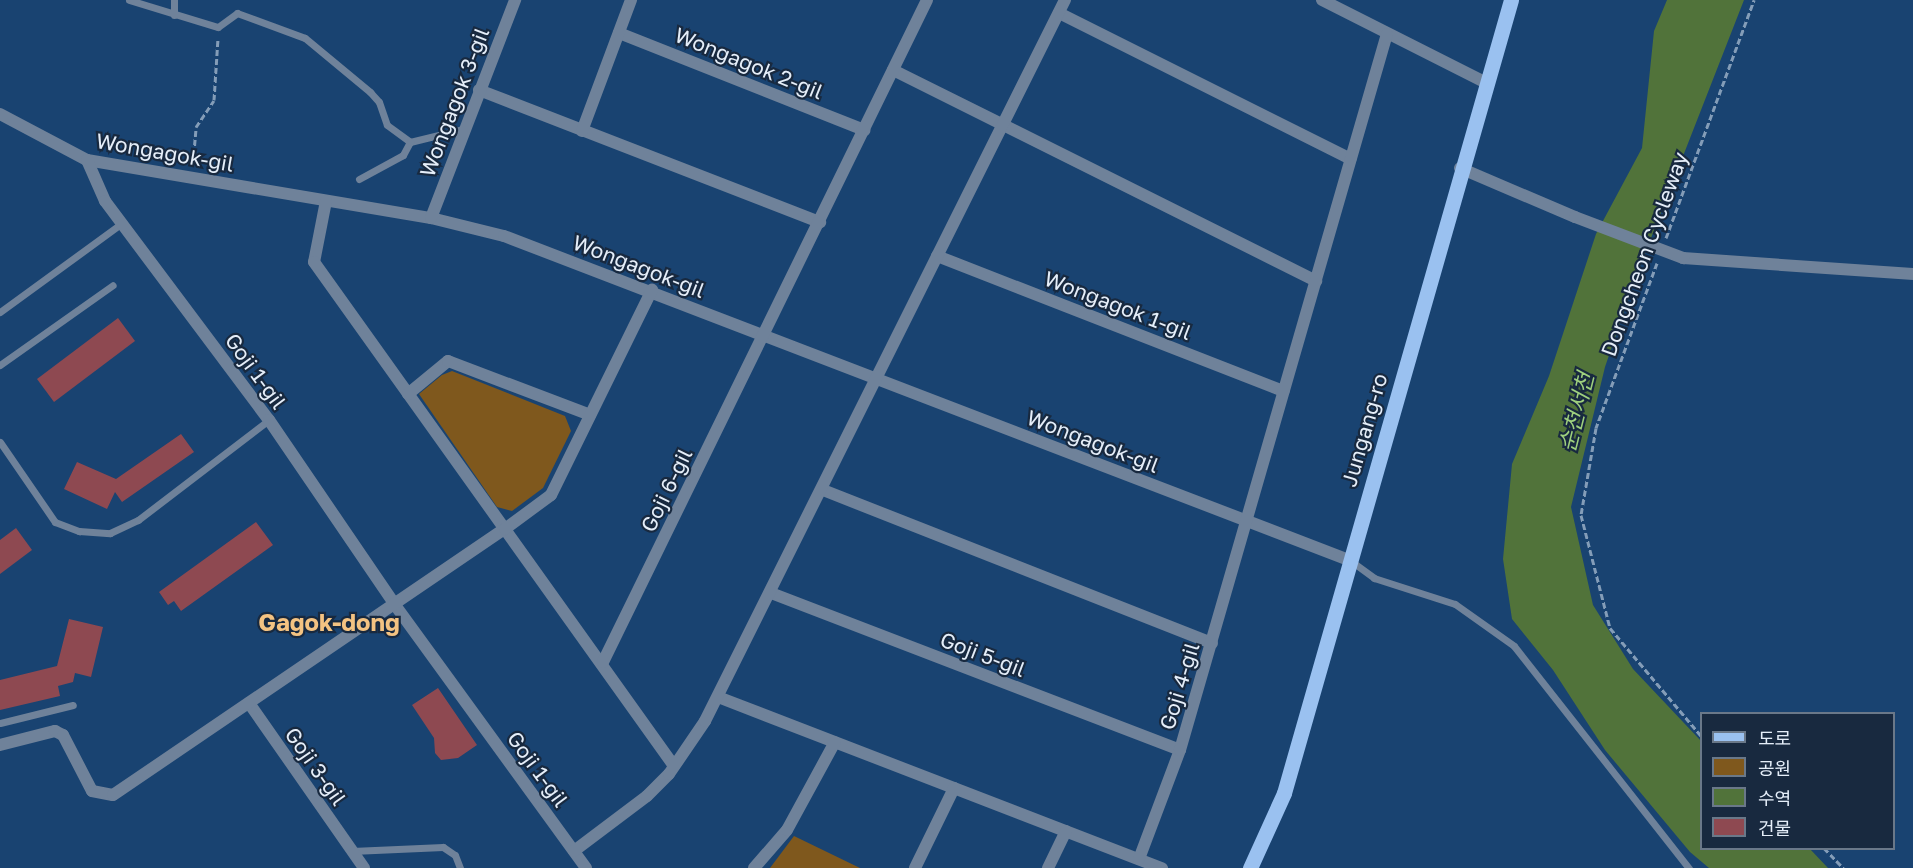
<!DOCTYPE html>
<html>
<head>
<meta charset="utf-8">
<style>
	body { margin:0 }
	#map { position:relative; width:1913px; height:868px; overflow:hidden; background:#194371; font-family:"Golos Text","Noto Sans KR",sans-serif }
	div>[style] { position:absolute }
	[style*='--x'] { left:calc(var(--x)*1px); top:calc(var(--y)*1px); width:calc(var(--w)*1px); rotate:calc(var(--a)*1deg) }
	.green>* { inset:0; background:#7f581d }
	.water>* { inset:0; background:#51733a }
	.building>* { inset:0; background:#8e4951 }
	.path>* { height:3px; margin-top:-1.5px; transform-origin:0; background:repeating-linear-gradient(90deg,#849db8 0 6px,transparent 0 9px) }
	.service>* { height:7px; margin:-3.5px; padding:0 3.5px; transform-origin:3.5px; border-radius:3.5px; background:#6f829a }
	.minor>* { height:12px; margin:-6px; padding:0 6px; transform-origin:6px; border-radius:6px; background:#6f829a }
	.primary>* { height:15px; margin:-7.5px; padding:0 7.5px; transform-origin:7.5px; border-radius:7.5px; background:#9ac1f0 }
	.minor-bridge>* { height:12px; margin:-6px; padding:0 6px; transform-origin:6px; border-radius:6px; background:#6f829a }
	span { translate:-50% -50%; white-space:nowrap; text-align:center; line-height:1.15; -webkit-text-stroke:4.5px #18293f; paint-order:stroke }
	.street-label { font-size:21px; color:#e5eef9 }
	.water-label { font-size:22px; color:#9fd17e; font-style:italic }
	.quarter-label { font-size:24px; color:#f4c382; font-weight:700 }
	.legend { position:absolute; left:1700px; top:712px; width:195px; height:138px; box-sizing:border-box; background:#18293f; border:2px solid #6a7889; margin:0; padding:8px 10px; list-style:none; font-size:18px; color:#e5eef9 }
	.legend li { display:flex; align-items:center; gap:12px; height:30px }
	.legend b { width:30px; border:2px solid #6a7889 }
</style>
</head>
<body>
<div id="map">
	<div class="green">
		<i style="clip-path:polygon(452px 371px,565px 416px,571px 431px,543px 488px,512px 511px,497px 507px,419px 394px,442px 375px)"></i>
		<i style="clip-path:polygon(794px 836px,860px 868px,770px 868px)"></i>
	</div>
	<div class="water">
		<i style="clip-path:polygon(1667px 0,1744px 0,1635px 279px,1605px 367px,1571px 507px,1593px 605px,1633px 669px,1701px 741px,1702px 848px,1810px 849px,1828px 868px,1709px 868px,1690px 852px,1605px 750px,1553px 670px,1512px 619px,1503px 559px,1512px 464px,1549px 376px,1596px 234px,1642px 148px,1654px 31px)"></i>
	</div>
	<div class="building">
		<i style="clip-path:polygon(118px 318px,135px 341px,54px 402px,37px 379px)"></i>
		<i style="clip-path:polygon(181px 434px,194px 452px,122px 502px,115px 492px,107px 509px,64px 489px,77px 462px,116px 479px)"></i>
		<i style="clip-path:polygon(256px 522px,273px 545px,181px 611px,174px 601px,168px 605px,159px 592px)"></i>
		<i style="clip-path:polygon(16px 528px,32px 550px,0 574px,0 540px)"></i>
		<i style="clip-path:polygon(69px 619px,103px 627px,91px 677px,75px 673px,73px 682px,58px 686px,60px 696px,0 710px,0 680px,57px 666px)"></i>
		<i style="clip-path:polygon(438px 688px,477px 745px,458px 758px,441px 760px,435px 753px,434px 738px,412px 705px)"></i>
	</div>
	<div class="path">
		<i style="--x:193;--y:163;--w:36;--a:-85"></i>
		<i style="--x:196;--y:127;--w:32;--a:-56"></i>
		<i style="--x:214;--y:100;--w:62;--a:-86.3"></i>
		<i style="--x:1666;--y:238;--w:254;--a:-69.7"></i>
		<i style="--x:1657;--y:263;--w:176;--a:110.3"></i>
		<i style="--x:1596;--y:428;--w:88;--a:99.8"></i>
		<i style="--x:1581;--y:515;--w:117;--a:75.6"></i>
		<i style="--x:1610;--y:628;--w:143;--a:49.8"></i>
		<i style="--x:1824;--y:848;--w:28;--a:46"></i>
	</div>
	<div class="service">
		<i style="--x:129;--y:0;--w:93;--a:16.9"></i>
		<i style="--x:218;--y:27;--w:24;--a:-36"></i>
		<i style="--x:237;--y:13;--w:72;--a:20.2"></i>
		<i style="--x:305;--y:38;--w:85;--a:39.7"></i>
		<i style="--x:370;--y:92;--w:13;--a:48"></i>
		<i style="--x:379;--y:102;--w:24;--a:71"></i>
		<i style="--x:387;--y:125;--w:29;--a:36"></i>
		<i style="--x:174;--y:15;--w:15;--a:-90"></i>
		<i style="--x:410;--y:142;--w:55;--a:-13.8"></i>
		<i style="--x:359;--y:179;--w:50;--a:-28.6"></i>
		<i style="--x:403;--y:155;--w:15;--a:-62"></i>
		<i style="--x:0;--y:312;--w:151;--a:-36.1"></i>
		<i style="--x:0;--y:365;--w:138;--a:-35.3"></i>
		<i style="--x:0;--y:442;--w:97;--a:55.5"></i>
		<i style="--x:55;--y:522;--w:26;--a:21"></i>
		<i style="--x:79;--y:531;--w:31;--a:4"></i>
		<i style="--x:110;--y:533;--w:31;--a:-25"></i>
		<i style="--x:138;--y:520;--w:165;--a:-37.4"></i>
		<i style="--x:1351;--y:561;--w:29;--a:36"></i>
		<i style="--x:1374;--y:578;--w:85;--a:17.8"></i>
		<i style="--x:1455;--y:604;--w:72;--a:35.4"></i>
		<i style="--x:1514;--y:646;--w:283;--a:51.8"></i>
		<i style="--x:0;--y:723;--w:75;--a:-13.9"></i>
		<i style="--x:352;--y:851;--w:91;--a:-2.5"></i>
		<i style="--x:443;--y:847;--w:14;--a:34"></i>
		<i style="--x:455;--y:855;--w:14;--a:69"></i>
	</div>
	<div class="minor">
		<i style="--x:1322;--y:0;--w:184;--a:26.8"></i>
		<i style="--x:1059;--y:13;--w:326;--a:26.6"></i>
		<i style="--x:619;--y:33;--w:264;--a:21.6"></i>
		<i style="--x:893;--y:70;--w:473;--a:26.5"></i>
		<i style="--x:479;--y:90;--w:366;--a:21.2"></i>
		<i style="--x:0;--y:114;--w:98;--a:27.9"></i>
		<i style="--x:87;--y:160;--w:349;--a:9.6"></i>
		<i style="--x:431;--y:218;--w:75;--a:13.9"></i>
		<i style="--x:504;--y:236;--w:905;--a:20.98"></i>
		<i style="--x:582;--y:131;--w:140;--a:-69.5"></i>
		<i style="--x:87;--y:160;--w:45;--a:66.3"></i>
		<i style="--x:105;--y:201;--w:274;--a:53.2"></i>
		<i style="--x:269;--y:420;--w:224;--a:55.7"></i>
		<i style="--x:395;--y:605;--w:325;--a:54"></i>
		<i style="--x:1460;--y:168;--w:125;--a:23.1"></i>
		<i style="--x:326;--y:201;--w:62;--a:101.1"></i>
		<i style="--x:314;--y:262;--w:619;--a:54.46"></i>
		<i style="--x:431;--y:218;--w:234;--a:-68.9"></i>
		<i style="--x:937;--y:256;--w:372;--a:21.3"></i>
		<i style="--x:1683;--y:258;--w:231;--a:4"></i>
		<i style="--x:408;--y:394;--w:52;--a:-39.5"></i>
		<i style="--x:448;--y:361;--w:152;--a:20.8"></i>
		<i style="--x:823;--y:490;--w:418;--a:21.5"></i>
		<i style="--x:771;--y:593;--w:438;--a:21"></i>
		<i style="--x:603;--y:662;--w:737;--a:-63.92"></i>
		<i style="--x:718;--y:697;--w:476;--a:21.1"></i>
		<i style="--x:249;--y:703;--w:201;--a:55.1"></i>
		<i style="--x:0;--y:745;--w:57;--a:-14.3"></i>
		<i style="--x:55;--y:731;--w:9;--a:27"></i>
		<i style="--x:63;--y:735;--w:63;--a:62.6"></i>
		<i style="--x:92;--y:791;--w:21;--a:11"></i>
		<i style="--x:113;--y:795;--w:474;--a:-34.2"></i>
		<i style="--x:505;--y:529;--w:57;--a:-36.5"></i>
		<i style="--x:551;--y:495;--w:229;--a:-63.8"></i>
		<i style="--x:574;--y:851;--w:91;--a:-37"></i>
		<i style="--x:647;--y:796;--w:31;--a:-45"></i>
		<i style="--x:669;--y:774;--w:64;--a:-55.8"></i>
		<i style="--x:705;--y:721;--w:806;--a:-63.47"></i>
		<i style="--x:1139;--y:859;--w:116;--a:-69.4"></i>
		<i style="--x:1180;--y:750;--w:745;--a:-73.88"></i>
		<i style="--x:754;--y:868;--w:50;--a:-49"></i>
		<i style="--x:787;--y:830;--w:100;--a:-61.4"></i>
		<i style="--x:915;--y:868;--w:89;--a:-64"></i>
		<i style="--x:1048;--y:868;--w:41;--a:-64.1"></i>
	</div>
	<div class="primary">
		<i style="--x:1250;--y:868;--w:82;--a:-65.6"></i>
		<i style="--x:1284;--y:793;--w:825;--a:-74.03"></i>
	</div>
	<div class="minor-bridge">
		<i style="--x:1575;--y:217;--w:116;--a:20.8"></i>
	</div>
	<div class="street-label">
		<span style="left:749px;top:63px;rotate:22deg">Wongagok 2-gil</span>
		<span style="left:454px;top:102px;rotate:-69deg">Wongagok 3-gil</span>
		<span style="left:165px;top:152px;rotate:10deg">Wongagok-gil</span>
		<span style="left:1644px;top:254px;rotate:-70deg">Dongcheon Cycleway</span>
		<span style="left:639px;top:266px;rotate:21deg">Wongagok-gil</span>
		<span style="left:1118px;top:305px;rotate:21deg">Wongagok 1-gil</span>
		<span style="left:256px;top:371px;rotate:54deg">Goji 1-gil</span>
		<span style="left:1364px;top:430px;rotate:-74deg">Jungang-ro</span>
		<span style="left:1093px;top:441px;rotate:21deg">Wongagok-gil</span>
		<span style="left:666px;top:490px;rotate:-64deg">Goji 6-gil</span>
		<span style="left:983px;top:654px;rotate:21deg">Goji 5-gil</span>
		<span style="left:1179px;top:686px;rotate:-73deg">Goji 4-gil</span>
		<span style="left:316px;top:766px;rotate:55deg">Goji 3-gil</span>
		<span style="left:538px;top:769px;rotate:54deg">Goji 1-gil</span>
	</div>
	<div class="water-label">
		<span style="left:1576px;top:412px;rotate:-76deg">순천서천</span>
	</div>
	<div class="quarter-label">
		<span style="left:329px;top:622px">Gagok-dong</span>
	</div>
	<ul class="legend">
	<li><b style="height:8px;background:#9ac1f0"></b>도로</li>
	<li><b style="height:16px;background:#7f581d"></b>공원</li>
	<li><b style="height:16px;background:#51733a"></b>수역</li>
	<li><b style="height:16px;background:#8e4951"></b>건물</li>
	</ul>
</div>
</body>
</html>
